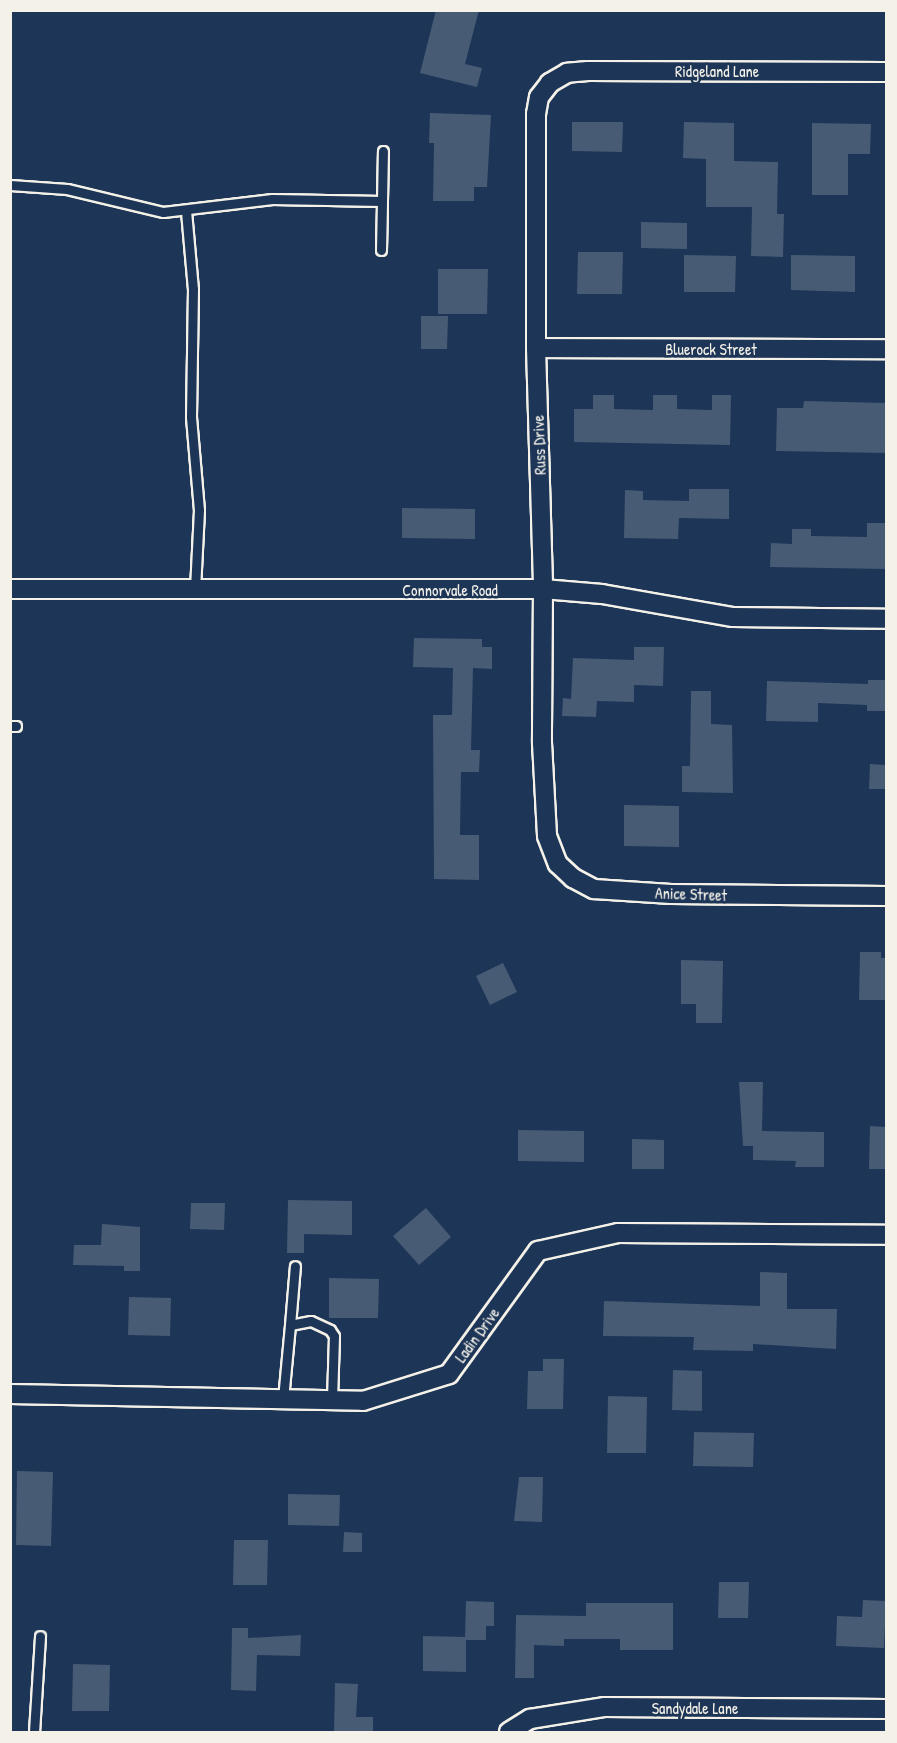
<!DOCTYPE html>
<html>
<head>
<meta charset="utf-8">
<style>
	body { margin:0 }
	#map { position:relative; width:897px; height:1743px; overflow:hidden; background:#1d3557; font-family:"Patrick Hand",sans-serif }
	div>[style] { position:absolute }
	[style*='--x'] { left:calc(var(--x)*1px); top:calc(var(--y)*1px); width:calc(var(--w)*1px); rotate:calc(var(--a)*1deg) }
	.building>* { inset:0; background:#485b74 }
	.roads { filter:drop-shadow(2px 0 #f4f1e8) drop-shadow(-2px 0 #f4f1e8) drop-shadow(0 2px #f4f1e8) drop-shadow(0 -2px #f4f1e8) }
	.lane>* { height:9px; margin:-4.5px; padding:0 4.5px; transform-origin:4.5px; border-radius:4.5px; background:#1d3557 }
	.street>* { height:18px; margin:-9px; padding:0 9px; transform-origin:9px; border-radius:9px; background:#1d3557 }
	span { translate:-50% -50%; white-space:nowrap; text-align:center; line-height:1.15; -webkit-text-stroke:5px #1d3557; paint-order:stroke }
	.street-label { font-size:16px; color:#f4f1e8 }
	.frame { position:absolute; inset:0; border:12px solid #f4f1e8; pointer-events:none }
</style>
</head>
<body>
<div id="map">
	<div class="building">
		<i style="clip-path:polygon(436px 10px,479px 10px,465px 64px,482px 68px,477px 87px,420px 73px)"></i>
		<i style="clip-path:polygon(430px 113px,491px 115px,487px 187px,474px 187px,474px 201px,433px 201px,434px 143px,429px 143px)"></i>
		<i style="clip-path:polygon(572px 122px,623px 122px,622px 152px,572px 151px)"></i>
		<i style="clip-path:polygon(684px 122px,734px 123px,734px 161px,778px 162px,777px 214px,784px 214px,783px 257px,751px 256px,752px 207px,706px 207px,706px 159px,683px 158px)"></i>
		<i style="clip-path:polygon(812px 123px,871px 124px,870px 154px,848px 154px,848px 195px,812px 195px)"></i>
		<i style="clip-path:polygon(641px 222px,687px 223px,687px 249px,641px 248px)"></i>
		<i style="clip-path:polygon(578px 252px,623px 252px,622px 294px,577px 294px)"></i>
		<i style="clip-path:polygon(684px 255px,736px 256px,735px 292px,684px 292px)"></i>
		<i style="clip-path:polygon(791px 255px,855px 256px,855px 292px,791px 290px)"></i>
		<i style="clip-path:polygon(438px 269px,488px 269px,487px 314px,438px 314px)"></i>
		<i style="clip-path:polygon(421px 316px,448px 316px,447px 349px,421px 349px)"></i>
		<i style="clip-path:polygon(593px 395px,614px 395px,614px 409px,653px 410px,653px 395px,677px 395px,677px 409px,712px 410px,712px 395px,731px 395px,730px 445px,574px 442px,574px 409px,593px 409px)"></i>
		<i style="clip-path:polygon(804px 401px,886px 403px,886px 453px,776px 451px,777px 408px,803px 408px)"></i>
		<i style="clip-path:polygon(689px 489px,729px 489px,729px 519px,679px 518px,678px 539px,624px 538px,625px 490px,643px 491px,643px 500px,689px 501px)"></i>
		<i style="clip-path:polygon(402px 508px,475px 509px,475px 539px,402px 538px)"></i>
		<i style="clip-path:polygon(867px 523px,886px 523px,886px 569px,770px 567px,771px 543px,792px 544px,792px 529px,811px 529px,811px 536px,867px 537px)"></i>
		<i style="clip-path:polygon(414px 638px,482px 639px,482px 647px,492px 647px,492px 669px,473px 668px,471px 750px,480px 750px,479px 772px,461px 772px,460px 835px,479px 835px,479px 880px,434px 879px,433px 715px,452px 715px,453px 668px,413px 667px)"></i>
		<i style="clip-path:polygon(634px 647px,664px 647px,663px 686px,634px 685px,634px 702px,597px 701px,596px 717px,562px 716px,563px 698px,571px 699px,573px 658px,634px 660px)"></i>
		<i style="clip-path:polygon(868px 680px,886px 680px,886px 711px,867px 711px,867px 705px,818px 703px,818px 722px,766px 721px,767px 681px,868px 684px)"></i>
		<i style="clip-path:polygon(691px 691px,711px 691px,711px 724px,732px 725px,733px 793px,682px 792px,682px 766px,690px 766px)"></i>
		<i style="clip-path:polygon(870px 764px,886px 765px,886px 789px,869px 789px)"></i>
		<i style="clip-path:polygon(624px 805px,679px 806px,679px 847px,624px 846px)"></i>
		<i style="clip-path:polygon(860px 952px,881px 952px,881px 958px,886px 958px,886px 1000px,859px 1000px)"></i>
		<i style="clip-path:polygon(681px 960px,723px 961px,722px 1023px,696px 1023px,696px 1004px,681px 1004px)"></i>
		<i style="clip-path:polygon(503px 963px,517px 992px,490px 1005px,476px 976px)"></i>
		<i style="clip-path:polygon(739px 1082px,763px 1082px,762px 1131px,824px 1132px,824px 1167px,795px 1167px,796px 1161px,753px 1160px,753px 1146px,743px 1146px)"></i>
		<i style="clip-path:polygon(870px 1126px,886px 1127px,885px 1169px,869px 1169px)"></i>
		<i style="clip-path:polygon(518px 1130px,584px 1131px,584px 1162px,518px 1161px)"></i>
		<i style="clip-path:polygon(632px 1139px,664px 1140px,664px 1169px,632px 1169px)"></i>
		<i style="clip-path:polygon(288px 1200px,352px 1201px,352px 1235px,304px 1234px,304px 1253px,287px 1253px)"></i>
		<i style="clip-path:polygon(191px 1203px,225px 1203px,224px 1230px,190px 1229px)"></i>
		<i style="clip-path:polygon(426px 1208px,451px 1237px,419px 1265px,393px 1236px)"></i>
		<i style="clip-path:polygon(102px 1224px,140px 1227px,140px 1271px,124px 1271px,124px 1266px,73px 1265px,74px 1245px,101px 1245px)"></i>
		<i style="clip-path:polygon(760px 1272px,787px 1273px,787px 1309px,837px 1309px,836px 1349px,753px 1344px,753px 1351px,693px 1350px,694px 1337px,603px 1336px,604px 1301px,760px 1306px)"></i>
		<i style="clip-path:polygon(329px 1278px,379px 1279px,378px 1318px,329px 1318px)"></i>
		<i style="clip-path:polygon(129px 1297px,171px 1298px,170px 1336px,128px 1335px)"></i>
		<i style="clip-path:polygon(543px 1359px,564px 1359px,563px 1409px,527px 1409px,528px 1371px,543px 1371px)"></i>
		<i style="clip-path:polygon(673px 1370px,702px 1371px,702px 1411px,672px 1410px)"></i>
		<i style="clip-path:polygon(608px 1396px,647px 1397px,646px 1453px,607px 1453px)"></i>
		<i style="clip-path:polygon(694px 1432px,754px 1433px,753px 1467px,693px 1466px)"></i>
		<i style="clip-path:polygon(17px 1471px,53px 1472px,51px 1546px,16px 1545px)"></i>
		<i style="clip-path:polygon(519px 1477px,543px 1477px,542px 1522px,514px 1521px)"></i>
		<i style="clip-path:polygon(288px 1494px,340px 1495px,339px 1526px,288px 1525px)"></i>
		<i style="clip-path:polygon(344px 1532px,362px 1533px,362px 1552px,343px 1552px)"></i>
		<i style="clip-path:polygon(234px 1540px,268px 1540px,267px 1585px,233px 1585px)"></i>
		<i style="clip-path:polygon(719px 1582px,749px 1582px,748px 1618px,718px 1618px)"></i>
		<i style="clip-path:polygon(863px 1600px,886px 1601px,884px 1648px,836px 1646px,837px 1616px,862px 1617px)"></i>
		<i style="clip-path:polygon(466px 1601px,494px 1602px,494px 1626px,486px 1626px,486px 1640px,466px 1640px,466px 1672px,423px 1671px,423px 1636px,465px 1637px)"></i>
		<i style="clip-path:polygon(586px 1603px,673px 1603px,673px 1650px,620px 1650px,620px 1639px,564px 1639px,564px 1646px,534px 1645px,534px 1678px,515px 1678px,516px 1615px,586px 1616px)"></i>
		<i style="clip-path:polygon(232px 1628px,248px 1628px,248px 1638px,301px 1635px,300px 1656px,257px 1655px,256px 1691px,231px 1690px)"></i>
		<i style="clip-path:polygon(73px 1664px,110px 1665px,109px 1711px,72px 1711px)"></i>
		<i style="clip-path:polygon(335px 1683px,358px 1684px,356px 1717px,373px 1717px,373px 1732px,334px 1732px)"></i>
	</div>
	<div class="roads">
		<div class="lane">
			<i style="--x:10;--y:185;--w:57;--a:4"></i>
			<i style="--x:67;--y:189;--w:99;--a:13.5"></i>
			<i style="--x:163;--y:212;--w:110;--a:-6.8"></i>
			<i style="--x:272;--y:199;--w:110;--a:1"></i>
			<i style="--x:382;--y:201;--w:50;--a:-88.9"></i>
			<i style="--x:186;--y:211;--w:78;--a:84.9"></i>
			<i style="--x:193;--y:289;--w:128;--a:90.9"></i>
			<i style="--x:191;--y:417;--w:93;--a:85.1"></i>
			<i style="--x:199;--y:510;--w:79;--a:92.9"></i>
			<i style="--x:381;--y:250;--w:49;--a:-88.8"></i>
			<i style="--x:10;--y:726;--w:6;--a:0"></i>
			<i style="--x:290;--y:1325;--w:59;--a:-85.2"></i>
			<i style="--x:283;--y:1399;--w:74;--a:-84.6"></i>
			<i style="--x:290;--y:1325;--w:21;--a:-11"></i>
			<i style="--x:311;--y:1321;--w:21;--a:25"></i>
			<i style="--x:330;--y:1330;--w:7;--a:56"></i>
			<i style="--x:334;--y:1336;--w:64;--a:91.8"></i>
			<i style="--x:34;--y:1732;--w:96;--a:-86.4"></i>
		</div>
		<div class="street">
			<i style="--x:886;--y:72;--w:298;--a:-179.8"></i>
			<i style="--x:588;--y:71;--w:21;--a:175"></i>
			<i style="--x:567;--y:73;--w:20;--a:150"></i>
			<i style="--x:550;--y:83;--w:18;--a:128"></i>
			<i style="--x:539;--y:97;--w:17;--a:100"></i>
			<i style="--x:536;--y:114;--w:234;--a:90"></i>
			<i style="--x:536;--y:348;--w:241;--a:88.3"></i>
			<i style="--x:543;--y:589;--w:154;--a:90.4"></i>
			<i style="--x:542;--y:743;--w:93;--a:86.9"></i>
			<i style="--x:547;--y:836;--w:30;--a:69"></i>
			<i style="--x:558;--y:864;--w:21;--a:43"></i>
			<i style="--x:573;--y:878;--w:24;--a:28"></i>
			<i style="--x:594;--y:889;--w:77;--a:3.7"></i>
			<i style="--x:671;--y:894;--w:215;--a:0.5"></i>
			<i style="--x:536;--y:348;--w:350;--a:0.2"></i>
			<i style="--x:10;--y:589;--w:533;--a:0"></i>
			<i style="--x:543;--y:589;--w:59;--a:4.8"></i>
			<i style="--x:602;--y:594;--w:133;--a:10"></i>
			<i style="--x:733;--y:617;--w:153;--a:0.7"></i>
			<i style="--x:10;--y:1394;--w:353;--a:1.1"></i>
			<i style="--x:363;--y:1401;--w:90;--a:-17.4"></i>
			<i style="--x:449;--y:1374;--w:152;--a:-54.1"></i>
			<i style="--x:538;--y:1251;--w:82;--a:-12.7"></i>
			<i style="--x:618;--y:1233;--w:268;--a:0.4"></i>
			<i style="--x:509;--y:1732;--w:25;--a:-32"></i>
			<i style="--x:530;--y:1719;--w:76;--a:-9.1"></i>
			<i style="--x:605;--y:1707;--w:281;--a:0.4"></i>
		</div>
	</div>
	<div class="street-label">
		<span style="left:717px;top:71px">Ridgeland Lane</span>
		<span style="left:711px;top:349px">Bluerock Street</span>
		<span style="left:539px;top:445px;rotate:-92deg">Russ Drive</span>
		<span style="left:450px;top:590px">Connorvale Road</span>
		<span style="left:691px;top:894px;rotate:2deg">Anice Street</span>
		<span style="left:477px;top:1335px;rotate:-54deg">Ladin Drive</span>
		<span style="left:695px;top:1708px">Sandydale Lane</span>
	</div>
	<div class="frame"></div>
</div>
</body>
</html>
